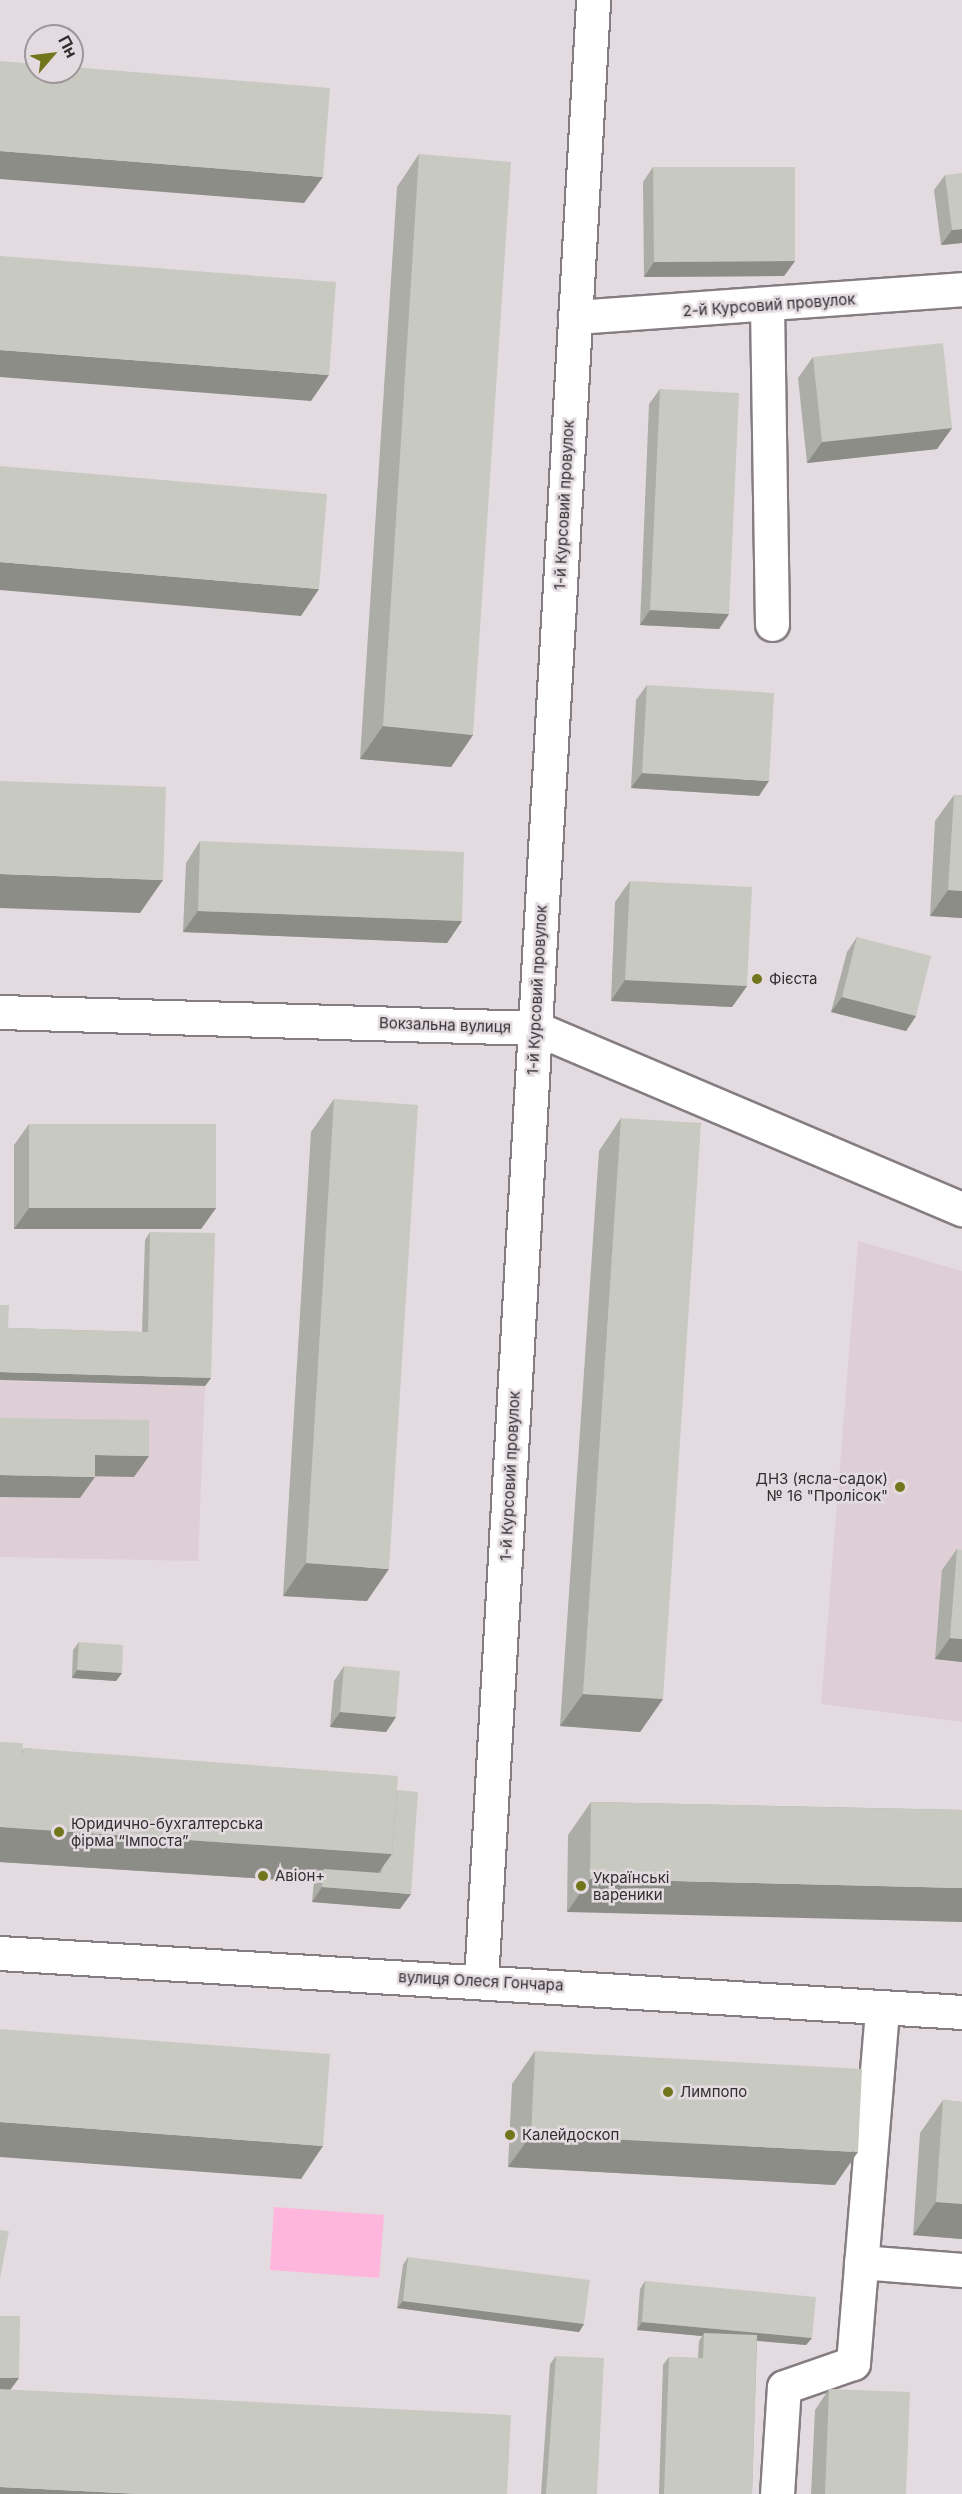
<!DOCTYPE html>
<html>
<head>
<meta charset="utf-8">
<style>
	body { margin:0 }
	#map { position:relative; width:962px; height:2494px; overflow:hidden; background:#e4dbe0; font-family:Inter,sans-serif }
	div>[style] { position:absolute }
	[style*='--x'] { left:calc(var(--x)*1px); top:calc(var(--y)*1px); width:calc(var(--w)*1px); rotate:calc(var(--a)*1deg) }
	.built>* { inset:0; background:#deced6 }
	.green>* { inset:0; background:#feb6dd }
	.roads { filter:drop-shadow(2px 0 #857d81) drop-shadow(-2px 0 #857d81) drop-shadow(0 2px #857d81) drop-shadow(0 -2px #857d81) }
	.minor>* { height:33px; margin:-16.5px; padding:0 16.5px; transform-origin:16.5px; border-radius:16.5px; background:#fff }
	.wall>* { inset:0; background:#acada6 }
	.shaded-wall>* { inset:0; background:#8c8d87 }
	.building>* { inset:0; background:#c8c9c1 }
	.dots>* { width:16px; height:16px; translate:-50% -50%; box-sizing:border-box; border:3px solid #e4dbe0; border-radius:50% }
	span { translate:-50% -50%; white-space:nowrap; text-align:center; line-height:1.15; -webkit-text-stroke:5px #e4dbe0; paint-order:stroke }
	.street-label { font-size:15px; color:#322f31 }
	.poi-label { font-size:15px; color:#322f31 }
	.left { translate:0 -50%; text-align:left }
	.right { translate:-100% -50%; text-align:right }
	.north { position:absolute; left:24px; top:24px; width:60px; height:60px; box-sizing:border-box; background:#e4dbe0; border:2px solid #9d969a; border-radius:50%; rotate:62deg; font-size:16px; font-weight:700; line-height:24px; text-align:center; color:#322f31 }
	.north::after { content:''; display:block; margin:auto; width:21px; height:27px; background:#71751c; clip-path:polygon(50% 0,100% 100%,50% 72%,0 100%) }
</style>
</head>
<body>
<div id="map">
	<div class="built">
		<i style="clip-path:polygon(858px 1241px,962px 1271px,962px 1722px,821px 1704px)"></i>
		<i style="clip-path:polygon(0 1381px,205px 1386px,198px 1561px,0 1557px)"></i>
	</div>
	<div class="green">
		<i style="clip-path:polygon(274px 2207px,384px 2215px,379px 2278px,270px 2270px)"></i>
	</div>
	<div class="roads">
		<div class="minor">
			<i style="--x:767;--y:305;--w:319;--a:89.1"></i>
			<i style="--x:575;--y:317;--w:388;--a:-4.1"></i>
			<i style="--x:0;--y:1012;--w:535;--a:1.71"></i>
			<i style="--x:535;--y:1028;--w:464;--a:23"></i>
			<i style="--x:0;--y:1953;--w:964;--a:3.51"></i>
			<i style="--x:481;--y:1981;--w:1984;--a:-86.76"></i>
			<i style="--x:861;--y:2262;--w:101;--a:4.5"></i>
			<i style="--x:777;--y:2494;--w:107;--a:-86.3"></i>
			<i style="--x:784;--y:2387;--w:73;--a:-19.2"></i>
			<i style="--x:853;--y:2363;--w:357;--a:-85.3"></i>
		</div>
	</div>
	<div class="wall">
		<i style="clip-path:polygon(419px 154px,473px 735px,451px 767px,360px 759px,397px 187px)"></i>
		<i style="clip-path:polygon(653px 167px,795px 261px,784px 276px,644px 277px,643px 182px)"></i>
		<i style="clip-path:polygon(945px 175px,962px 243px,941px 245px,934px 190px)"></i>
		<i style="clip-path:polygon(813px 357px,952px 428px,937px 449px,807px 463px,798px 378px)"></i>
		<i style="clip-path:polygon(660px 389px,729px 614px,719px 629px,640px 625px,649px 404px)"></i>
		<i style="clip-path:polygon(647px 685px,759px 796px,631px 788px,636px 700px)"></i>
		<i style="clip-path:polygon(954px 795px,962px 795px,962px 918px,930px 916px,935px 821px)"></i>
		<i style="clip-path:polygon(200px 841px,462px 921px,447px 943px,183px 932px,186px 863px)"></i>
		<i style="clip-path:polygon(630px 881px,747px 986px,732px 1007px,611px 1001px,615px 902px)"></i>
		<i style="clip-path:polygon(857px 937px,916px 1016px,906px 1031px,831px 1012px,847px 952px)"></i>
		<i style="clip-path:polygon(334px 1099px,367px 1601px,283px 1596px,311px 1132px)"></i>
		<i style="clip-path:polygon(621px 1118px,663px 1699px,640px 1732px,560px 1726px,599px 1151px)"></i>
		<i style="clip-path:polygon(29px 1124px,216px 1208px,201px 1229px,14px 1229px,14px 1145px)"></i>
		<i style="clip-path:polygon(150px 1232px,211px 1378px,205px 1386px,8px 1328px,142px 1332px,145px 1240px)"></i>
		<i style="clip-path:polygon(957px 1549px,962px 1662px,935px 1659px,942px 1570px)"></i>
		<i style="clip-path:polygon(79px 1642px,122px 1673px,116px 1681px,72px 1678px,73px 1650px)"></i>
		<i style="clip-path:polygon(344px 1666px,396px 1717px,386px 1732px,330px 1727px,334px 1681px)"></i>
		<i style="clip-path:polygon(0 1742px,23px 1750px,24px 1748px,397px 1790px,400px 1909px,312px 1902px,314px 1882px,0 1862px)"></i>
		<i style="clip-path:polygon(591px 1802px,962px 1810px,567px 1912px,568px 1835px)"></i>
		<i style="clip-path:polygon(535px 2051px,835px 2185px,508px 2167px,512px 2084px)"></i>
		<i style="clip-path:polygon(943px 2100px,962px 2102px,962px 2239px,913px 2235px,920px 2133px)"></i>
		<i style="clip-path:polygon(408px 2257px,584px 2324px,579px 2332px,397px 2308px,403px 2265px)"></i>
		<i style="clip-path:polygon(645px 2281px,812px 2338px,806px 2345px,757px 2341px,752px 2494px,659px 2494px,663px 2365px,669px 2357px,698px 2358px,699px 2341px,702px 2336px,637px 2330px,640px 2289px)"></i>
		<i style="clip-path:polygon(556px 2356px,597px 2494px,541px 2494px,550px 2364px)"></i>
		<i style="clip-path:polygon(829px 2389px,906px 2494px,811px 2494px,815px 2410px)"></i>
	</div>
	<div class="shaded-wall">
		<i style="clip-path:polygon(0 151px,323px 177px,304px 203px,0 179px)"></i>
		<i style="clip-path:polygon(962px 229px,962px 243px,941px 245px,952px 230px)"></i>
		<i style="clip-path:polygon(795px 261px,784px 276px,644px 277px,654px 262px)"></i>
		<i style="clip-path:polygon(0 350px,329px 375px,311px 401px,0 377px)"></i>
		<i style="clip-path:polygon(952px 428px,937px 449px,807px 463px,822px 442px)"></i>
		<i style="clip-path:polygon(0 562px,319px 589px,301px 616px,0 590px)"></i>
		<i style="clip-path:polygon(650px 610px,729px 614px,719px 629px,640px 625px)"></i>
		<i style="clip-path:polygon(383px 726px,473px 735px,451px 767px,360px 759px)"></i>
		<i style="clip-path:polygon(642px 773px,769px 781px,759px 796px,631px 788px)"></i>
		<i style="clip-path:polygon(0 874px,163px 880px,140px 913px,0 908px)"></i>
		<i style="clip-path:polygon(948px 890px,962px 891px,962px 918px,930px 916px)"></i>
		<i style="clip-path:polygon(198px 911px,462px 921px,447px 943px,183px 932px)"></i>
		<i style="clip-path:polygon(625px 980px,747px 986px,732px 1007px,611px 1001px)"></i>
		<i style="clip-path:polygon(842px 997px,916px 1016px,906px 1031px,831px 1012px)"></i>
		<i style="clip-path:polygon(29px 1208px,216px 1208px,201px 1229px,14px 1229px)"></i>
		<i style="clip-path:polygon(0 1372px,211px 1378px,205px 1386px,0 1380px)"></i>
		<i style="clip-path:polygon(95px 1455px,149px 1456px,134px 1477px,80px 1476px)"></i>
		<i style="clip-path:polygon(0 1475px,95px 1477px,80px 1498px,0 1497px)"></i>
		<i style="clip-path:polygon(306px 1563px,389px 1569px,367px 1601px,283px 1596px)"></i>
		<i style="clip-path:polygon(950px 1638px,962px 1639px,962px 1662px,935px 1659px)"></i>
		<i style="clip-path:polygon(77px 1670px,122px 1673px,116px 1681px,72px 1678px)"></i>
		<i style="clip-path:polygon(583px 1694px,663px 1699px,640px 1732px,560px 1726px)"></i>
		<i style="clip-path:polygon(340px 1712px,396px 1717px,386px 1732px,330px 1727px)"></i>
		<i style="clip-path:polygon(0 1827px,392px 1854px,369px 1886px,324px 1869px,314px 1882px,0 1862px)"></i>
		<i style="clip-path:polygon(590px 1879px,962px 1888px,962px 1922px,567px 1912px)"></i>
		<i style="clip-path:polygon(322px 1887px,411px 1894px,400px 1909px,312px 1902px)"></i>
		<i style="clip-path:polygon(0 2122px,323px 2146px,301px 2179px,0 2157px)"></i>
		<i style="clip-path:polygon(531px 2135px,858px 2152px,835px 2185px,508px 2167px)"></i>
		<i style="clip-path:polygon(936px 2202px,962px 2204px,962px 2239px,913px 2235px)"></i>
		<i style="clip-path:polygon(403px 2301px,584px 2324px,579px 2332px,397px 2308px)"></i>
		<i style="clip-path:polygon(642px 2322px,812px 2338px,806px 2345px,704px 2336px,704px 2333px,702px 2336px,637px 2330px)"></i>
		<i style="clip-path:polygon(0 2378px,19px 2378px,8px 2393px,0 2393px)"></i>
		<i style="clip-path:polygon(0 2487px,141px 2494px,0 2494px)"></i>
	</div>
	<div class="building">
		<i style="clip-path:polygon(0 61px,36px 64px,36px 72px,72px 72px,72px 67px,330px 88px,323px 177px,0 151px)"></i>
		<i style="clip-path:polygon(419px 154px,511px 162px,473px 735px,383px 726px)"></i>
		<i style="clip-path:polygon(653px 167px,795px 167px,795px 261px,654px 262px)"></i>
		<i style="clip-path:polygon(962px 173px,962px 229px,952px 230px,945px 175px)"></i>
		<i style="clip-path:polygon(0 256px,336px 282px,329px 375px,0 350px)"></i>
		<i style="clip-path:polygon(943px 343px,952px 428px,822px 442px,813px 357px)"></i>
		<i style="clip-path:polygon(660px 389px,739px 393px,729px 614px,650px 610px)"></i>
		<i style="clip-path:polygon(0 466px,327px 494px,319px 589px,0 562px)"></i>
		<i style="clip-path:polygon(647px 685px,774px 693px,769px 781px,642px 773px)"></i>
		<i style="clip-path:polygon(0 781px,166px 787px,163px 880px,0 874px)"></i>
		<i style="clip-path:polygon(954px 795px,962px 795px,962px 891px,948px 890px)"></i>
		<i style="clip-path:polygon(200px 841px,464px 852px,462px 921px,198px 911px)"></i>
		<i style="clip-path:polygon(630px 881px,752px 887px,747px 986px,625px 980px)"></i>
		<i style="clip-path:polygon(857px 937px,931px 956px,916px 1016px,842px 997px)"></i>
		<i style="clip-path:polygon(334px 1099px,418px 1105px,389px 1569px,306px 1563px)"></i>
		<i style="clip-path:polygon(621px 1118px,701px 1123px,663px 1699px,583px 1694px)"></i>
		<i style="clip-path:polygon(29px 1124px,216px 1124px,216px 1208px,29px 1208px)"></i>
		<i style="clip-path:polygon(150px 1232px,215px 1233px,211px 1378px,0 1372px,0 1305px,9px 1305px,8px 1328px,148px 1332px)"></i>
		<i style="clip-path:polygon(0 1418px,149px 1420px,149px 1456px,95px 1455px,95px 1477px,0 1475px)"></i>
		<i style="clip-path:polygon(957px 1549px,962px 1550px,962px 1639px,950px 1638px)"></i>
		<i style="clip-path:polygon(79px 1642px,123px 1645px,122px 1673px,77px 1670px)"></i>
		<i style="clip-path:polygon(344px 1666px,400px 1671px,396px 1717px,340px 1712px)"></i>
		<i style="clip-path:polygon(0 1742px,23px 1743px,22px 1755px,24px 1748px,398px 1776px,392px 1854px,0 1827px)"></i>
		<i style="clip-path:polygon(397px 1790px,418px 1792px,411px 1894px,322px 1887px,324px 1869px,381px 1873px,382px 1868px,392px 1854px)"></i>
		<i style="clip-path:polygon(591px 1802px,962px 1810px,962px 1888px,590px 1879px)"></i>
		<i style="clip-path:polygon(0 2029px,330px 2054px,323px 2146px,0 2122px)"></i>
		<i style="clip-path:polygon(535px 2051px,862px 2069px,858px 2152px,531px 2135px)"></i>
		<i style="clip-path:polygon(943px 2100px,962px 2102px,962px 2204px,936px 2202px)"></i>
		<i style="clip-path:polygon(0 2230px,9px 2231px,0 2279px)"></i>
		<i style="clip-path:polygon(408px 2257px,590px 2280px,584px 2324px,403px 2301px)"></i>
		<i style="clip-path:polygon(645px 2281px,816px 2297px,812px 2338px,642px 2322px)"></i>
		<i style="clip-path:polygon(0 2316px,20px 2316px,19px 2378px,0 2378px)"></i>
		<i style="clip-path:polygon(704px 2333px,757px 2335px,752px 2494px,664px 2494px,669px 2357px,703px 2358px)"></i>
		<i style="clip-path:polygon(556px 2356px,604px 2358px,597px 2494px,546px 2494px)"></i>
		<i style="clip-path:polygon(0 2389px,511px 2415px,507px 2494px,141px 2494px,0 2487px)"></i>
		<i style="clip-path:polygon(829px 2389px,910px 2392px,906px 2494px,825px 2494px)"></i>
	</div>
	<div class="dots">
		<i style="left:757px;top:979px;background:#71751c"></i>
		<i style="left:900px;top:1487px;background:#71751c"></i>
		<i style="left:59px;top:1832px;background:#71751c"></i>
		<i style="left:263px;top:1876px;background:#71751c"></i>
		<i style="left:581px;top:1886px;background:#71751c"></i>
		<i style="left:668px;top:2092px;background:#71751c"></i>
		<i style="left:510px;top:2135px;background:#71751c"></i>
	</div>
	<div class="street-label">
		<span style="left:769px;top:305px;rotate:-4deg">2-й Курсовий провулок</span>
		<span style="left:564px;top:505px;rotate:-87deg">1-й Курсовий провулок</span>
		<span style="left:537px;top:990px;rotate:-87deg">1-й Курсовий провулок</span>
		<span style="left:445px;top:1025px;rotate:2deg">Вокзальна вулиця</span>
		<span style="left:510px;top:1476px;rotate:-87deg">1-й Курсовий провулок</span>
		<span style="left:481px;top:1981px;rotate:3deg">вулиця Олеся Гончара</span>
	</div>
	<div class="poi-label">
		<span class="left" style="left:769px;top:979px">Фієста</span>
		<span class="right" style="left:888px;top:1487px">ДНЗ (ясла-садок)<br>№ 16 "Пролісок"</span>
		<span class="left" style="left:71px;top:1832px">Юридично-бухгалтерська<br>фірма “Імпоста”</span>
		<span class="left" style="left:275px;top:1876px">Авіон+</span>
		<span class="left" style="left:593px;top:1886px">Українські<br>вареники</span>
		<span class="left" style="left:680px;top:2092px">Лимпопо</span>
		<span class="left" style="left:522px;top:2135px">Калейдоскоп</span>
	</div>
	<div class="north">Пн</div>
</div>
</body>
</html>
